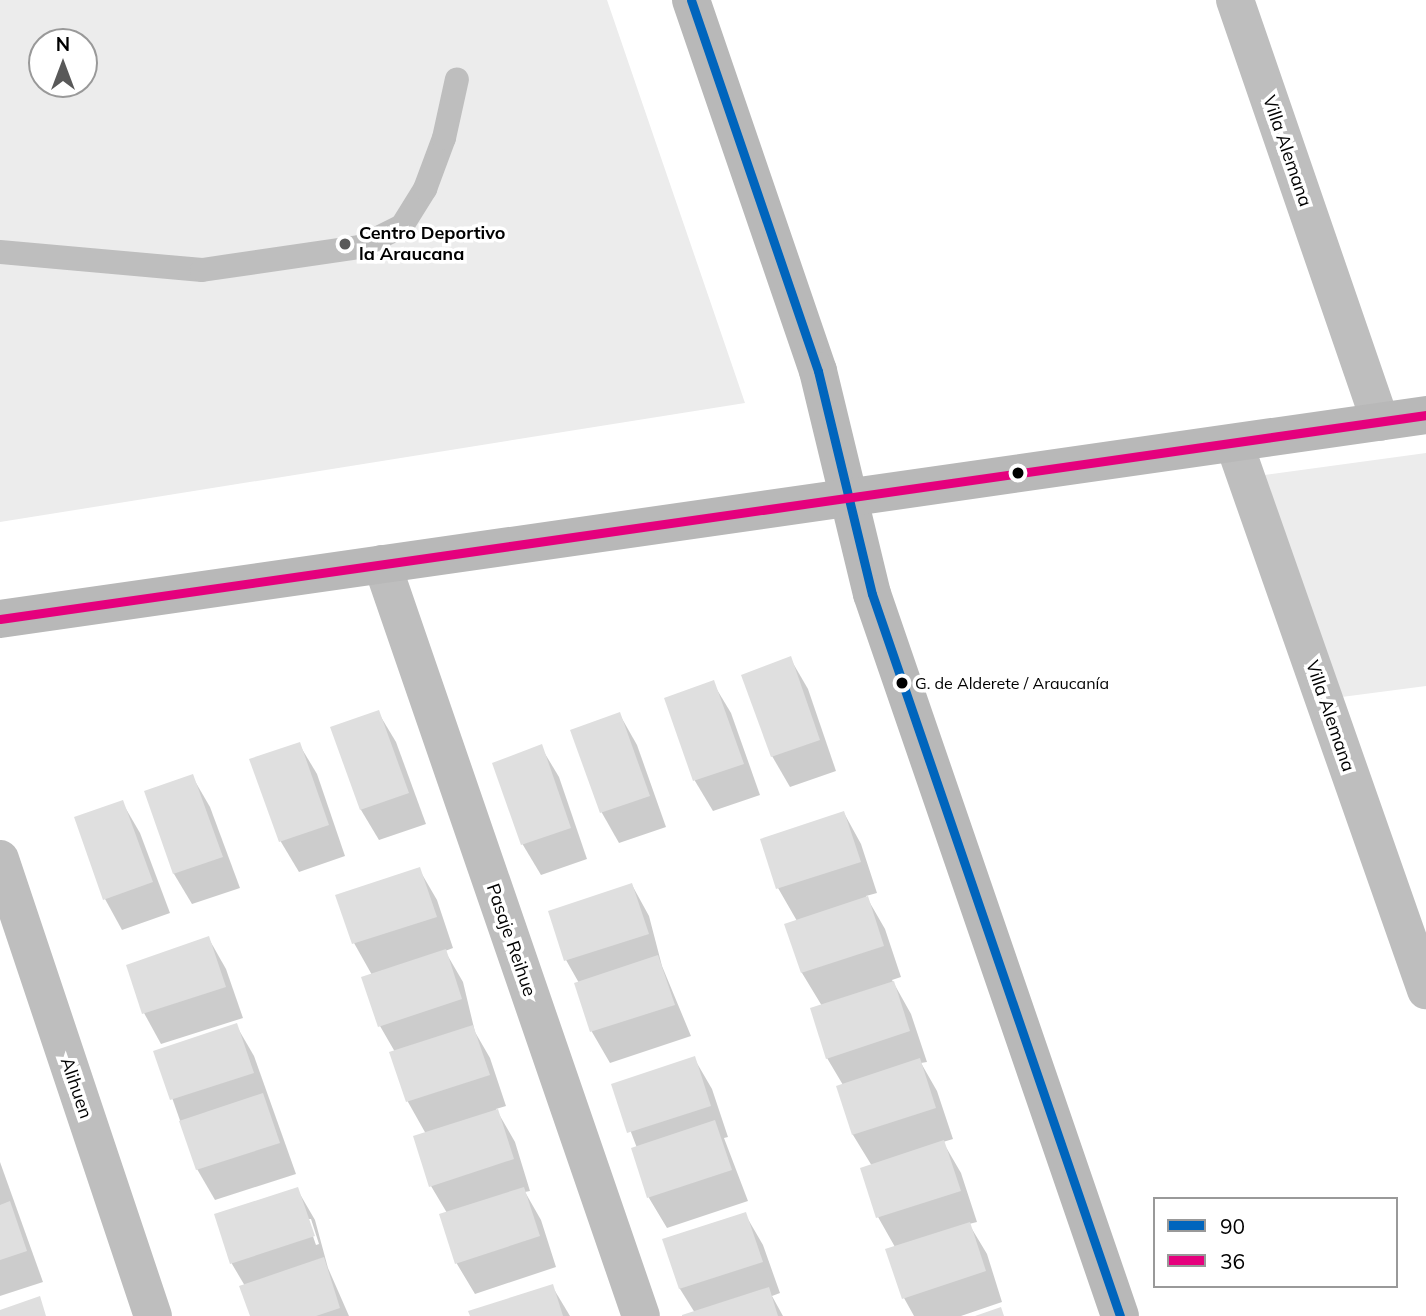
<!DOCTYPE html>
<html>
<head>
<meta charset="utf-8">
<style>
	body { margin:0 }
	#map { position:relative; width:1426px; height:1316px; overflow:hidden; background:#fff; font-family:Mulish,sans-serif }
	div>[style] { position:absolute }
	[style*='--x'] { left:calc(var(--x)*1px); top:calc(var(--y)*1px); width:calc(var(--w)*1px); rotate:calc(var(--a)*1deg) }
	.green>* { inset:0; background:#ececec }
	.shadow>* { inset:0; background:#0003 }
	.building>* { inset:0; background:#dfdfdf }
	.lane>* { height:24px; margin:-12px; padding:0 12px; transform-origin:12px; border-radius:12px; background:#bebebe }
	.street>* { height:38px; margin:-19px; padding:0 19px; transform-origin:19px; border-radius:19px; background:#bebebe }
	.secondary>* { height:38px; margin:-19px; padding:0 19px; transform-origin:19px; border-radius:19px; background:#b8b8b8 }
	.bus-1>* { height:9px; margin:-4.5px; padding:0 4.5px; transform-origin:4.5px; border-radius:4.5px; background:#0065bd }
	.bus-2>* { height:9px; margin:-4.5px; padding:0 4.5px; transform-origin:4.5px; border-radius:4.5px; background:#e5007d }
	.dots>* { width:19px; height:19px; translate:-50% -50%; box-sizing:border-box; border:4px solid #fff; border-radius:50% }
	span { translate:-50% -50%; white-space:nowrap; text-align:center; line-height:1.15; -webkit-text-stroke:7px #fff; paint-order:stroke }
	.bus-label { font-size:16px; color:#000 }
	.left { translate:0 -50%; text-align:left }
	.street-label { font-size:18px; color:#000 }
	.poi-label { font-size:18px; color:#000; font-weight:700 }
	.legend { position:absolute; left:1153px; top:1197px; width:245px; height:91px; box-sizing:border-box; background:#fff; border:2px solid #999; margin:0; padding:9px 12px; list-style:none; font-size:21px; color:#000 }
	.legend li { display:flex; align-items:center; gap:14px; height:35px }
	.legend b { width:35px; border:2px solid #999 }
	.north { position:absolute; left:28px; top:28px; width:70px; height:70px; box-sizing:border-box; background:#fff; border:2px solid #999; border-radius:50%; rotate:0deg; font-size:19px; font-weight:700; line-height:28px; text-align:center; color:#000 }
	.north::after { content:''; display:block; margin:auto; width:24px; height:32px; background:#595959; clip-path:polygon(50% 0,100% 100%,50% 72%,0 100%) }
</style>
</head>
<body>
<div id="map">
	<div class="green">
		<i style="clip-path:polygon(evenodd,0 0,607px 0,745px 403px,0 522px,0 0,42px 42px,84px 42px,84px 84px,42px 84px,42px 42px)"></i>
		<i style="clip-path:polygon(1426px 453px,1426px 686px,1334px 698px,1257px 476px)"></i>
	</div>
	<div class="shadow">
		<i style="clip-path:polygon(790px 658px,808px 689px,836px 771px,790px 787px,772px 756px)"></i>
		<i style="clip-path:polygon(713px 683px,731px 713px,760px 795px,713px 811px,695px 781px,666px 699px)"></i>
		<i style="clip-path:polygon(378px 712px,396px 742px,426px 824px,379px 840px,361px 810px,332px 728px)"></i>
		<i style="clip-path:polygon(620px 715px,637px 745px,666px 827px,619px 843px,602px 813px,572px 731px)"></i>
		<i style="clip-path:polygon(299px 744px,317px 774px,345px 856px,299px 872px,281px 842px,251px 760px)"></i>
		<i style="clip-path:polygon(541px 747px,559px 777px,587px 859px,541px 875px,523px 845px,494px 764px)"></i>
		<i style="clip-path:polygon(192px 776px,210px 807px,240px 888px,192px 904px,174px 874px,146px 792px)"></i>
		<i style="clip-path:polygon(122px 802px,140px 833px,170px 913px,122px 930px,105px 899px)"></i>
		<i style="clip-path:polygon(844px 813px,861px 844px,877px 893px,866px 896px,885px 929px,901px 977px,892px 980px,911px 1014px,927px 1062px,921px 1063px,937px 1091px,953px 1139px,943px 1142px,961px 1173px,977px 1222px,969px 1224px,987px 1254px,1002px 1302px,961px 1316px,914px 1316px,904px 1298px,895px 1247px,878px 1217px,872px 1166px,853px 1135px,843px 1085px,827px 1058px,822px 1006px,802px 973px,797px 921px,778px 888px)"></i>
		<i style="clip-path:polygon(419px 869px,437px 900px,453px 948px,445px 951px,463px 982px,475px 1032px,490px 1058px,506px 1106px,496px 1109px,515px 1142px,530px 1191px,525px 1192px,541px 1220px,556px 1267px,475px 1294px,457px 1264px,441px 1215px,447px 1213px,431px 1186px,426px 1134px,408px 1102px,391px 1053px,395px 1052px,380px 1026px,372px 975px,354px 943px,337px 896px)"></i>
		<i style="clip-path:polygon(632px 885px,649px 916px,662px 966px,691px 1036px,610px 1063px,592px 1032px,579px 983px,566px 960px)"></i>
		<i style="clip-path:polygon(209px 939px,226px 969px,243px 1018px,161px 1044px,144px 1013px)"></i>
		<i style="clip-path:polygon(236px 1025px,254px 1056px,296px 1174px,215px 1200px,197px 1169px,156px 1052px)"></i>
		<i style="clip-path:polygon(694px 1058px,712px 1089px,728px 1137px,724px 1138px,748px 1201px,667px 1228px,649px 1198px,633px 1149px,637px 1148px,613px 1085px)"></i>
		<i style="clip-path:polygon(0 1162px,43px 1282px,0 1296px)"></i>
		<i style="clip-path:polygon(evenodd,297px 1189px,315px 1220px,328px 1268px,349px 1316px,252px 1316px,245px 1286px,232px 1264px,216px 1215px,297px 1189px,307px 1219px,311px 1219px,319px 1244px,316px 1245px,307px 1219px)"></i>
		<i style="clip-path:polygon(745px 1214px,763px 1245px,780px 1293px,772px 1296px,783px 1316px,687px 1316px,695px 1313px,680px 1289px,664px 1240px)"></i>
		<i style="clip-path:polygon(552px 1286px,570px 1316px,472px 1316px)"></i>
	</div>
	<div class="building">
		<i style="clip-path:polygon(791px 656px,820px 740px,771px 757px,741px 675px)"></i>
		<i style="clip-path:polygon(714px 680px,744px 764px,693px 781px,664px 698px)"></i>
		<i style="clip-path:polygon(379px 710px,409px 793px,360px 810px,330px 727px)"></i>
		<i style="clip-path:polygon(620px 712px,650px 796px,600px 813px,570px 730px)"></i>
		<i style="clip-path:polygon(300px 742px,329px 825px,279px 842px,249px 759px)"></i>
		<i style="clip-path:polygon(542px 744px,571px 828px,521px 845px,492px 763px)"></i>
		<i style="clip-path:polygon(193px 774px,223px 857px,173px 874px,144px 791px)"></i>
		<i style="clip-path:polygon(123px 800px,153px 882px,103px 900px,74px 817px)"></i>
		<i style="clip-path:polygon(844px 811px,861px 862px,776px 889px,760px 839px)"></i>
		<i style="clip-path:polygon(420px 867px,437px 917px,352px 944px,335px 895px)"></i>
		<i style="clip-path:polygon(632px 883px,649px 934px,564px 961px,548px 911px)"></i>
		<i style="clip-path:polygon(868px 896px,884px 946px,801px 973px,784px 924px)"></i>
		<i style="clip-path:polygon(209px 936px,226px 987px,142px 1014px,126px 965px)"></i>
		<i style="clip-path:polygon(446px 949px,462px 999px,378px 1027px,361px 977px)"></i>
		<i style="clip-path:polygon(658px 955px,675px 1005px,590px 1032px,574px 983px)"></i>
		<i style="clip-path:polygon(894px 981px,910px 1031px,826px 1059px,810px 1008px)"></i>
		<i style="clip-path:polygon(237px 1023px,254px 1073px,170px 1100px,153px 1051px)"></i>
		<i style="clip-path:polygon(473px 1025px,490px 1075px,406px 1102px,389px 1052px)"></i>
		<i style="clip-path:polygon(695px 1056px,711px 1106px,627px 1133px,611px 1084px)"></i>
		<i style="clip-path:polygon(920px 1058px,936px 1108px,852px 1135px,836px 1086px)"></i>
		<i style="clip-path:polygon(263px 1093px,280px 1143px,196px 1170px,179px 1121px)"></i>
		<i style="clip-path:polygon(498px 1109px,514px 1159px,429px 1187px,413px 1136px)"></i>
		<i style="clip-path:polygon(715px 1120px,732px 1170px,647px 1198px,631px 1148px)"></i>
		<i style="clip-path:polygon(944px 1140px,961px 1191px,876px 1218px,860px 1168px)"></i>
		<i style="clip-path:polygon(298px 1187px,315px 1236px,230px 1264px,214px 1214px)"></i>
		<i style="clip-path:polygon(524px 1187px,540px 1236px,455px 1264px,439px 1214px)"></i>
		<i style="clip-path:polygon(10px 1201px,27px 1251px,0 1260px,0 1205px)"></i>
		<i style="clip-path:polygon(746px 1212px,763px 1262px,679px 1289px,662px 1239px)"></i>
		<i style="clip-path:polygon(970px 1222px,986px 1271px,902px 1299px,885px 1249px)"></i>
		<i style="clip-path:polygon(324px 1257px,340px 1308px,316px 1316px,250px 1316px,239px 1286px)"></i>
		<i style="clip-path:polygon(553px 1284px,563px 1316px,470px 1316px,468px 1311px)"></i>
		<i style="clip-path:polygon(769px 1287px,778px 1316px,682px 1316px,682px 1315px)"></i>
		<i style="clip-path:polygon(40px 1296px,46px 1316px,0 1316px,0 1310px)"></i>
		<i style="clip-path:polygon(1001px 1307px,1004px 1316px,975px 1316px)"></i>
	</div>
	<div class="lane">
		<i style="--x:0;--y:252;--w:203;--a:5.1"></i>
		<i style="--x:202;--y:270;--w:160;--a:-8.3"></i>
		<i style="--x:360;--y:247;--w:47;--a:-26.6"></i>
		<i style="--x:402;--y:226;--w:44;--a:-58.1"></i>
		<i style="--x:425;--y:189;--w:54;--a:-69.6"></i>
		<i style="--x:444;--y:138;--w:60;--a:-77.6"></i>
	</div>
	<div class="street">
		<i style="--x:1235;--y:0;--w:446;--a:71"></i>
		<i style="--x:1234;--y:443;--w:580;--a:70.66"></i>
		<i style="--x:382;--y:564;--w:795;--a:71"></i>
		<i style="--x:0;--y:859;--w:482;--a:71.5"></i>
	</div>
	<div class="secondary">
		<i style="--x:691;--y:0;--w:392;--a:71.1"></i>
		<i style="--x:818;--y:371;--w:229;--a:76.4"></i>
		<i style="--x:872;--y:594;--w:763;--a:71.04"></i>
		<i style="--x:0;--y:619;--w:1441;--a:-8.14"></i>
	</div>
	<div class="bus-1">
		<i style="--x:691;--y:0;--w:392;--a:71.1"></i>
		<i style="--x:818;--y:371;--w:229;--a:76.4"></i>
		<i style="--x:872;--y:594;--w:763;--a:71.04"></i>
	</div>
	<div class="bus-2">
		<i style="--x:0;--y:619;--w:1441;--a:-8.14"></i>
	</div>
	<div class="dots">
		<i style="left:345px;top:244px;background:#595959"></i>
		<i style="left:1018px;top:473px;background:#000"></i>
		<i style="left:902px;top:683px;background:#000"></i>
	</div>
	<div class="bus-label">
		<span class="left" style="left:915px;top:683px">G. de Alderete / Araucanía</span>
	</div>
	<div class="street-label">
		<span style="left:1287px;top:151px;rotate:71deg">Villa Alemana</span>
		<span style="left:1330px;top:716px;rotate:71deg">Villa Alemana</span>
		<span style="left:511px;top:940px;rotate:71deg">Pasaje Reihue</span>
		<span style="left:76px;top:1088px;rotate:71deg">Alihuen</span>
	</div>
	<div class="poi-label">
		<span class="left" style="left:359px;top:244px">Centro Deportivo<br>la Araucana</span>
	</div>
	<ul class="legend">
	<li><b style="height:9px;background:#0065bd"></b>90</li>
	<li><b style="height:9px;background:#e5007d"></b>36</li>
	</ul>
	<div class="north">N</div>
</div>
</body>
</html>
